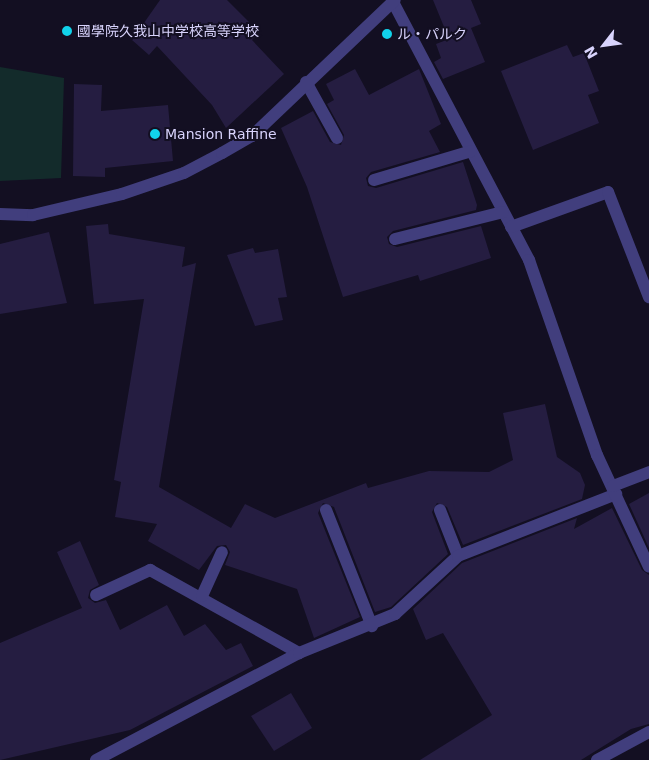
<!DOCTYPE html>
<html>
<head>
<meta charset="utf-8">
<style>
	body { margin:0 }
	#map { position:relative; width:649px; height:760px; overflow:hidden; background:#130f22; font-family:"DejaVu Sans","Noto Sans JP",sans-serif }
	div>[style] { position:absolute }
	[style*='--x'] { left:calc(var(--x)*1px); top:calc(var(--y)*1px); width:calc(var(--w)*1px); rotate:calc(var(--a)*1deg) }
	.green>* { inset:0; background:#132b2b }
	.building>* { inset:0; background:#251d41 }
	.service>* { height:12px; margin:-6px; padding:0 6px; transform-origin:6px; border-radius:6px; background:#413e7d }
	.minor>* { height:12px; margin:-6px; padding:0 6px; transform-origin:6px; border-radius:6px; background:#413e7d }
	.dots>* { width:14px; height:14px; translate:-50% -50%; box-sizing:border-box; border:2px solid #130f22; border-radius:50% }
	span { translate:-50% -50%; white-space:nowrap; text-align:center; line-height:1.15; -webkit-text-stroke:4px #130f22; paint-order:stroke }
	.poi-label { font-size:14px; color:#d8d3fc }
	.left { translate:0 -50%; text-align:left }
	.north { position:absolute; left:579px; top:20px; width:50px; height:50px; -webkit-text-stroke:4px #130f22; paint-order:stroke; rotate:240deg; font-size:14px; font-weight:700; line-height:20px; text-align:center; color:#d8d3fc }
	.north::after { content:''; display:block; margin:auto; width:18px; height:22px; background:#d8d3fc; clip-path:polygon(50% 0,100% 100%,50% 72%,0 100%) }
</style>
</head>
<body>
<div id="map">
	<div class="green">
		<i style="clip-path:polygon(0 67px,64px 78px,61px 178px,0 181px)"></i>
	</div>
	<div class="building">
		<i style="clip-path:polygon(160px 0,227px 0,259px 32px,252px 40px,284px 74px,226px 128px,212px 105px,157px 46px,149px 55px,132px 40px)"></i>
		<i style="clip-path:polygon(433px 0,471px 0,481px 24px,471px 28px,485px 62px,443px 79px,434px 62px,441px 58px,436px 44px,449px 39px)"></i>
		<i style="clip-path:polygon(567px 45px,573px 57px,584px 53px,599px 91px,588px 95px,599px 123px,533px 150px,501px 71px)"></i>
		<i style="clip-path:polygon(355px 69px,369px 95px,419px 69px,441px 124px,429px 131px,440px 152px,371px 172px,366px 178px,368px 186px,376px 188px,463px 162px,477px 205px,476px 210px,393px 231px,387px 237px,389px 244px,397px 247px,481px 226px,491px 258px,420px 281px,418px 275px,343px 297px,307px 187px,281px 128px,313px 111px,330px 142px,341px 145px,344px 135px,327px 104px,334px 100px,326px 84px)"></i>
		<i style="clip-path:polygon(74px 84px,102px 85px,101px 111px,168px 105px,173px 161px,105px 168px,105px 177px,73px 176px)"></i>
		<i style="clip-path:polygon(108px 224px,109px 234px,185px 247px,182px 267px,196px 263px,159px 487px,231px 528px,245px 504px,275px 518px,366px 483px,368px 488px,429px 471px,489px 472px,513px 460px,503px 413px,545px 404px,557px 457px,580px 473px,585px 485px,582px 499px,463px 545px,447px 507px,437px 503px,432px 512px,448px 554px,391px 607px,375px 612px,334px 507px,323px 503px,318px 513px,360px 617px,314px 638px,297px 589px,225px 565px,230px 552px,226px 545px,217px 546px,199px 570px,148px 541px,157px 524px,115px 517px,121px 482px,114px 480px,144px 299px,94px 304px,86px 226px)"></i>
		<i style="clip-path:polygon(49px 232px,67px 303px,0 314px,0 244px)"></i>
		<i style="clip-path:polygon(253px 248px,255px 253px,278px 249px,287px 297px,278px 298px,283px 320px,255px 326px,227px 255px)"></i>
		<i style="clip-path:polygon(649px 493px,649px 548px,629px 504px)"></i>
		<i style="clip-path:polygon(612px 508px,642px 570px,649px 575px,649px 724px,631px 729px,581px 760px,420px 760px,492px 715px,443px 633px,426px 640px,413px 609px,462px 563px,577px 518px,574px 529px)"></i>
		<i style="clip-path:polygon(80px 541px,99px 585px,90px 590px,88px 598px,95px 603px,106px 600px,120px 630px,167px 605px,184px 636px,205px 624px,226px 650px,241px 643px,253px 666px,130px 730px,0 760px,0 643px,82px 608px,57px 552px)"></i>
		<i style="clip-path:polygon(291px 693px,312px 728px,274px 751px,251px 716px)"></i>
	</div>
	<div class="service">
		<i style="--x:326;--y:510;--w:125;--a:68.4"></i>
		<i style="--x:440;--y:510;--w:49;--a:68.6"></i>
		<i style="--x:96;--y:595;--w:60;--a:-24.8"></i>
		<i style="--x:150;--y:570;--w:171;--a:29.1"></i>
		<i style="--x:202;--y:596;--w:48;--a:-65.6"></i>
		<i style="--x:96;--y:760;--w:229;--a:-27.8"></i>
		<i style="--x:299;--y:653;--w:104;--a:-22.1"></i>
		<i style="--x:395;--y:614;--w:86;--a:-42.6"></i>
		<i style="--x:458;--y:556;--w:170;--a:-21.4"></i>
	</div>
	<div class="minor">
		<i style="--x:393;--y:2;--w:292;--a:62.2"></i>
		<i style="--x:529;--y:260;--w:207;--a:70.8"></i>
		<i style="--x:597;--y:455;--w:123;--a:65.1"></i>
		<i style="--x:306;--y:82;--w:64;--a:61"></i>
		<i style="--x:374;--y:180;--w:101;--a:-16.6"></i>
		<i style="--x:0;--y:214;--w:33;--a:2"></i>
		<i style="--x:33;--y:215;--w:91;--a:-13.3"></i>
		<i style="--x:122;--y:194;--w:65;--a:-18.7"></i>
		<i style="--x:184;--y:173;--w:43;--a:-27.8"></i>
		<i style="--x:222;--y:153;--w:34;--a:-30"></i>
		<i style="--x:252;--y:136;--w:197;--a:-43.6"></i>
		<i style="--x:511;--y:227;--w:103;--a:-19.8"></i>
		<i style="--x:608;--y:192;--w:113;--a:68.7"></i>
		<i style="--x:395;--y:239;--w:111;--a:-14"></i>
		<i style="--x:613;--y:486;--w:39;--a:-21"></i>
		<i style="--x:597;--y:760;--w:59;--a:-28.3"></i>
	</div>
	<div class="dots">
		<i style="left:67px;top:31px;background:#11d2ea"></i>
		<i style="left:387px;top:34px;background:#11d2ea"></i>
		<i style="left:155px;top:134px;background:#11d2ea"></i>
	</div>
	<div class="poi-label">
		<span class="left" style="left:77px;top:31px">國學院久我山中学校高等学校</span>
		<span class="left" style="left:397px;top:34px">ル・パルク</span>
		<span class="left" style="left:165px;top:134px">Mansion Raffine</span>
	</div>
	<div class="north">N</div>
</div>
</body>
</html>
